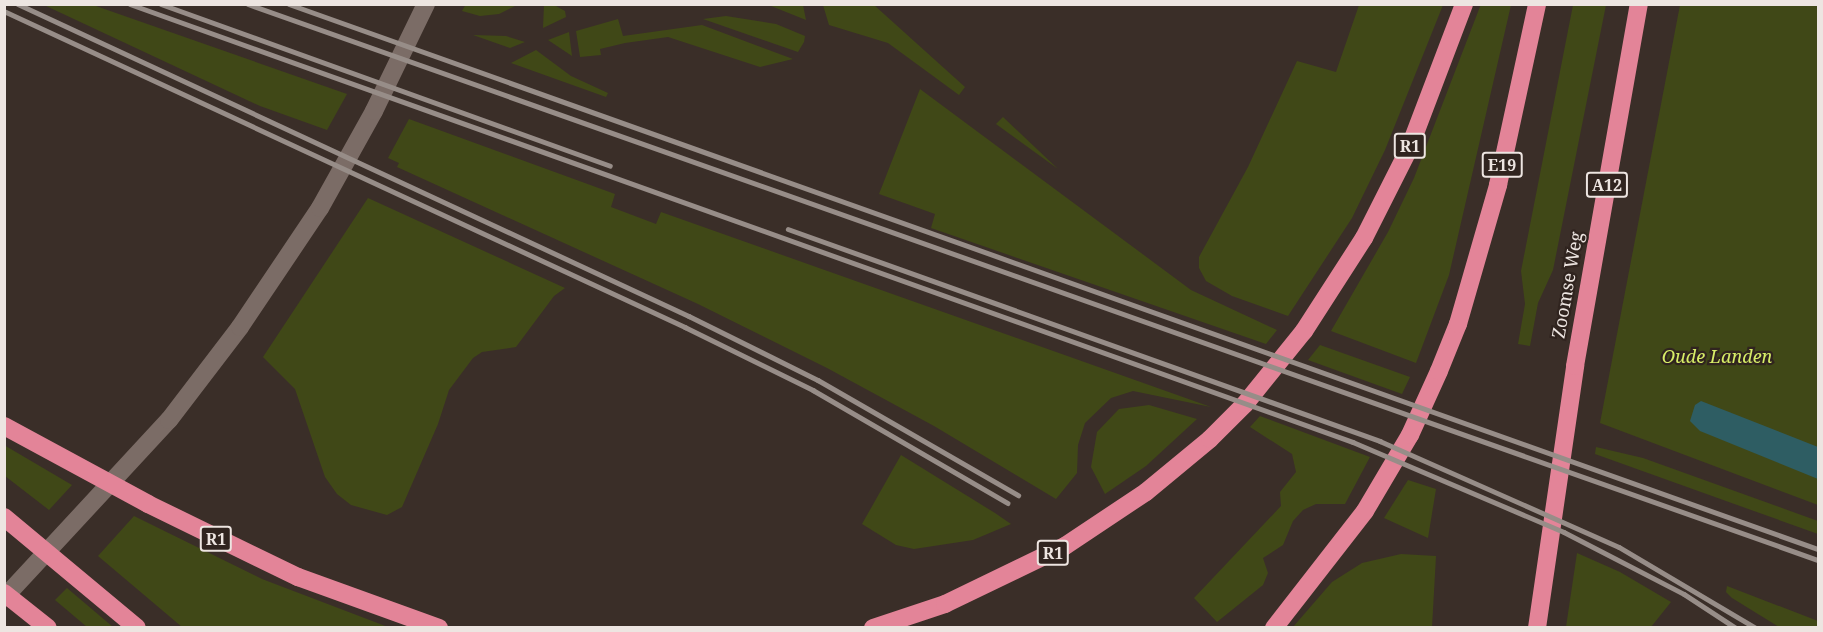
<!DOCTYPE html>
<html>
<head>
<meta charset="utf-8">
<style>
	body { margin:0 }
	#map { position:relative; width:1823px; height:632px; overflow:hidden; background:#3a2e28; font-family:"Noto Serif",serif }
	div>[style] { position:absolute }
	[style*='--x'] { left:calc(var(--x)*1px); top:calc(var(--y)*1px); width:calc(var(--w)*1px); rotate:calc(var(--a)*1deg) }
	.green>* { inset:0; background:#404817 }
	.water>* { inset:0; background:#2e5d63 }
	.secondary>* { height:18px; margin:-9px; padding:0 9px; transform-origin:9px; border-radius:9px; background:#7b6c66 }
	.highway>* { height:18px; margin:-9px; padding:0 9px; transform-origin:9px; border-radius:9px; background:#e38498 }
	.rail>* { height:4.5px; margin:-2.25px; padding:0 2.25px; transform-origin:2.25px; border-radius:2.25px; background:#978d88 }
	span { translate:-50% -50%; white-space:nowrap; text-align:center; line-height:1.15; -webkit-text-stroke:4.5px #30241f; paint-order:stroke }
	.shield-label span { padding:2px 4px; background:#30241f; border:2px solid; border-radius:4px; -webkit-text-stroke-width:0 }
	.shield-label { font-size:16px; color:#ede5e1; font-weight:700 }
	.street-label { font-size:18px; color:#ede5e1 }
	.park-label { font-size:18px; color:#d7ed67; font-style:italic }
	.frame { position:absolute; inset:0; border:6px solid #ede5e1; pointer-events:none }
</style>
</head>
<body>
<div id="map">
	<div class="green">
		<i style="clip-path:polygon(466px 4px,517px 4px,517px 5px,499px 14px,480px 16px,462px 11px)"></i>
		<i style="clip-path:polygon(1481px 4px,1511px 5px,1449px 275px,1416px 363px,1331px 331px,1388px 232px,1414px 178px)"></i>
		<i style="clip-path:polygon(44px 5px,93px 5px,347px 94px,327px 130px,260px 106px)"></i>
		<i style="clip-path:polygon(544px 5px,554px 5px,565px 11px,566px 17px,543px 28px)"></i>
		<i style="clip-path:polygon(767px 5px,803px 5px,806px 20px,771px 6px)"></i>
		<i style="clip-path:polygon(823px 5px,874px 5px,965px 87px,959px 95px,888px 43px,829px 25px)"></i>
		<i style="clip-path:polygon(1359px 5px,1443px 5px,1385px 150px,1352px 218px,1288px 316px,1232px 296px,1206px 281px,1199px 268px,1199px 257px,1248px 167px,1297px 61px,1336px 72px)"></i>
		<i style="clip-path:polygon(1573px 5px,1606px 5px,1553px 270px,1538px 303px,1530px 346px,1518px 344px,1525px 304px,1521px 271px)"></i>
		<i style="clip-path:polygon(1680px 5px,1818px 5px,1818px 505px,1600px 423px)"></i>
		<i style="clip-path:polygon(726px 16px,776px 24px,805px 36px,804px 42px,798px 52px,703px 19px)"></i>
		<i style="clip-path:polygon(618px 19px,623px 36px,702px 25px,793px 59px,760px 67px,668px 37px,625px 43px,600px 49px,601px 55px,580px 57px,576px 31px)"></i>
		<i style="clip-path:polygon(569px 32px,572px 56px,548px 40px)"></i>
		<i style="clip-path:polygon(473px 35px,506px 36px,525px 42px,510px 48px)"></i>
		<i style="clip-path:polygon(536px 50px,571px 76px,608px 93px,606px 97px,511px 63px)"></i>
		<i style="clip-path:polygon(920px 89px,1191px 290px,1277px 330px,1266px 344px,931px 228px,935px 214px,879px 194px)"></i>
		<i style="clip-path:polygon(1003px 117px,1058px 169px,996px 124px)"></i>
		<i style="clip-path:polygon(409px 119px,615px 194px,611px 207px,656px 224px,661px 212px,1211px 407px,1133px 391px,1111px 398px,1085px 423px,1078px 445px,1077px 473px,1056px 499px,934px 426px,827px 368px,698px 304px,397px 167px,399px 163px,388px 158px)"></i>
		<i style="clip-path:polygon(368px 198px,565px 288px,554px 296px,516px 347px,482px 352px,473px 358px,449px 390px,438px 424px,402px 507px,387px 515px,351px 505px,337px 494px,325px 477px,295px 389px,263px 357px)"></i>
		<i style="clip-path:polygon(1320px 345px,1410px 377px,1402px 394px,1308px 360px)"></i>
		<i style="clip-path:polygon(1149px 405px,1197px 419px,1146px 466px,1105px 494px,1091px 467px,1097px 432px,1119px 409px)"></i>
		<i style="clip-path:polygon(1260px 416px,1370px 457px,1345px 504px,1316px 504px,1303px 510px,1293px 521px,1283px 545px,1263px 558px,1268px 573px,1263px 585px,1217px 622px,1194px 598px,1281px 506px,1280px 492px,1296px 472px,1292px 454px,1250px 427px)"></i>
		<i style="clip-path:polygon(4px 445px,72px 485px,49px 510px,5px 476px)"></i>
		<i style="clip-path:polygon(1596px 447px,1643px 458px,1818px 521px,1818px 534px,1595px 454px)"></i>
		<i style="clip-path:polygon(901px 455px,995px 513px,1011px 524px,973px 540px,914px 549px,896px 545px,862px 524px)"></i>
		<i style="clip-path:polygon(1408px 480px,1436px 489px,1428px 538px,1384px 518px)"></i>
		<i style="clip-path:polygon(134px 516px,262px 579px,388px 627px,182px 627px,98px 556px)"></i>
		<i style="clip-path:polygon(1577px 553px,1620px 572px,1671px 602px,1651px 627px,1566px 627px)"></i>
		<i style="clip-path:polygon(1401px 554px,1436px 556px,1432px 627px,1293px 627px,1332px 582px,1362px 563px)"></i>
		<i style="clip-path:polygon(1727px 586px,1818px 621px,1818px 627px,1779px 627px,1732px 598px,1726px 592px)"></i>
		<i style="clip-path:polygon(67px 588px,113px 627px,87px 627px,55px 600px)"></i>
	</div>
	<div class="water">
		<i style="clip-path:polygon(1701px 401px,1818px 447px,1818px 479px,1700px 431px,1690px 421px,1695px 405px)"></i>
	</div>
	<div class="secondary">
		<i style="--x:4;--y:598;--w:243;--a:-47.2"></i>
		<i style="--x:169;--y:420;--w:117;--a:-52.6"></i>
		<i style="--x:240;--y:327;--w:143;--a:-56.1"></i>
		<i style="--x:320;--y:208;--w:111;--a:-60.9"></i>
		<i style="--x:374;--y:111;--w:119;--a:-64.1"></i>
	</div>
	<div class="highway">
		<i style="--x:4;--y:426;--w:164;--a:28.4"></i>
		<i style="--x:148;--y:504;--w:167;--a:26"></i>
		<i style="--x:298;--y:577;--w:150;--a:19.9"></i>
		<i style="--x:4;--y:517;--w:173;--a:39.8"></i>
		<i style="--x:4;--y:593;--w:56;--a:38.5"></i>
		<i style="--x:873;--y:628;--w:76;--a:-18.4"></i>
		<i style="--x:945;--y:604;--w:133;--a:-25.8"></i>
		<i style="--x:1065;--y:546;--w:97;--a:-33.7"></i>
		<i style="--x:1146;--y:492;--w:83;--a:-39.6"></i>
		<i style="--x:1210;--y:439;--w:49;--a:-45"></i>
		<i style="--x:1245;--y:404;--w:94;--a:-51.1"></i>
		<i style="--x:1304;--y:331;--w:111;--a:-57.2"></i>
		<i style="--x:1364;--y:238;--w:100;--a:-63.2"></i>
		<i style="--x:1409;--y:149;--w:155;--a:-69.2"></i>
		<i style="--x:1274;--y:628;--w:148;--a:-52.1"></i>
		<i style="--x:1365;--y:511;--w:88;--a:-59.4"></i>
		<i style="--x:1410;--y:435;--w:70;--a:-65.6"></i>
		<i style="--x:1439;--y:371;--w:51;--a:-68"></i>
		<i style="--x:1458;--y:324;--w:145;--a:-73.9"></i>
		<i style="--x:1498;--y:185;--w:185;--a:-77.8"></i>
		<i style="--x:1537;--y:628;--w:265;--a:-81.7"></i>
		<i style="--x:1575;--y:366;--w:368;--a:-80"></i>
	</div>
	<div class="rail">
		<i style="--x:18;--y:4;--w:740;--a:24.94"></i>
		<i style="--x:689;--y:316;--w:144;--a:26.4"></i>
		<i style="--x:818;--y:380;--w:231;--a:29.9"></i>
		<i style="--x:130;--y:4;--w:1299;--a:19.7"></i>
		<i style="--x:1353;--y:442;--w:229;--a:23.1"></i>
		<i style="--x:1564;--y:532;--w:135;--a:27.3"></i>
		<i style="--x:1684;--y:594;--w:62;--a:33.2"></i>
		<i style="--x:161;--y:4;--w:477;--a:19.8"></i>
		<i style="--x:248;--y:4;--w:1666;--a:19.5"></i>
		<i style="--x:289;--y:4;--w:1623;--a:19.62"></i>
		<i style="--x:4;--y:11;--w:751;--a:24.89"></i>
		<i style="--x:685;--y:327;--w:143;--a:26.2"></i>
		<i style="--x:813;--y:390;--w:225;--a:30.1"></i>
		<i style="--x:788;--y:229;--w:629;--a:19.7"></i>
		<i style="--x:1380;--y:441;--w:261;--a:23.9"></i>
		<i style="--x:1619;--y:547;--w:159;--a:30.6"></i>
	</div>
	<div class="shield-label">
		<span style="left:1410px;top:146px">R1</span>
		<span style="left:1502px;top:165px">E19</span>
		<span style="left:1607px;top:185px">A12</span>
		<span style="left:216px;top:539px">R1</span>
		<span style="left:1053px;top:553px">R1</span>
	</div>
	<div class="street-label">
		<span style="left:1567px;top:285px;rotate:-80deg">Zoomse Weg</span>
	</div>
	<div class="park-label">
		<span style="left:1717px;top:356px">Oude Landen</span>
	</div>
	<div class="frame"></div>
</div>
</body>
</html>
